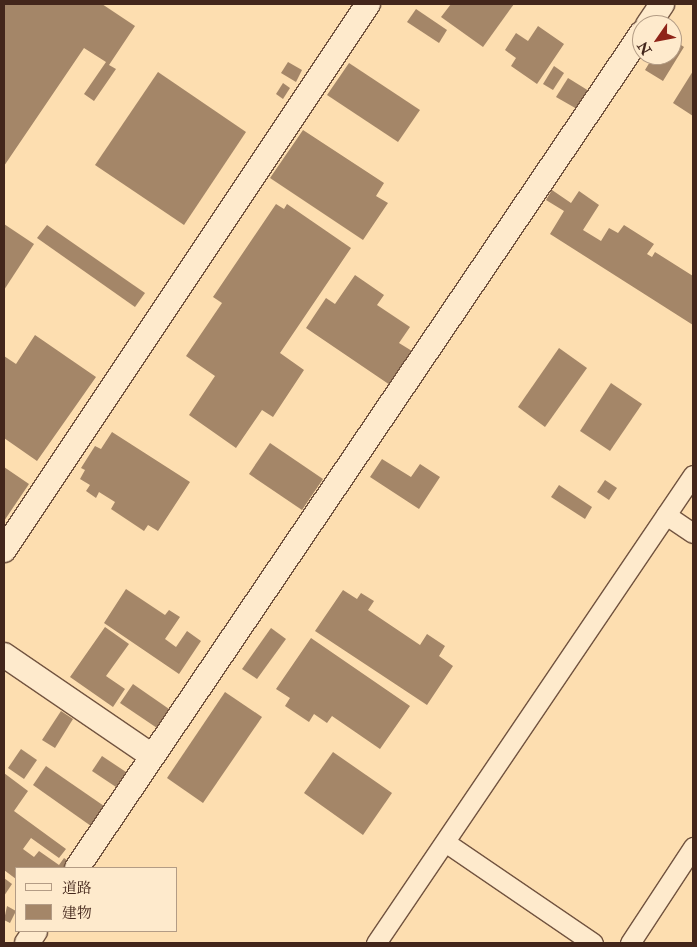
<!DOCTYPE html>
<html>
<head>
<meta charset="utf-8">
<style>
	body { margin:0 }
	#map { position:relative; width:697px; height:947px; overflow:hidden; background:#fddeb0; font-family:"IM FELL Double Pica","Noto Serif JP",serif }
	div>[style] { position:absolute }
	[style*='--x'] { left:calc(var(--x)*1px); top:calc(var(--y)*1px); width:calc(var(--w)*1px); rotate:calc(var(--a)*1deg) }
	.building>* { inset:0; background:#a48668 }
	.roads { filter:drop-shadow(1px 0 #725440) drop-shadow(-1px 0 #725440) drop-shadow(0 1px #725440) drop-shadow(0 -1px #725440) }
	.minor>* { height:19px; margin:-9.5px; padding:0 9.5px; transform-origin:9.5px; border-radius:9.5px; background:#feeacc }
	.tertiary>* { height:24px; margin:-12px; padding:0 12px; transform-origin:12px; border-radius:12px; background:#feeacc }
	span { translate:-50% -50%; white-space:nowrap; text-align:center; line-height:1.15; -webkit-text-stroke:4.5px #feeacc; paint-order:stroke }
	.frame { position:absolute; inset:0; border:5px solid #43261b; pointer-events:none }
	.legend { position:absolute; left:15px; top:867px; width:162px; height:65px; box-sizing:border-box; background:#feeacc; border:1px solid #b39c85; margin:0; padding:6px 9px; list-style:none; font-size:15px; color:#43261b }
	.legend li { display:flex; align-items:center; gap:10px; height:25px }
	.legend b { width:25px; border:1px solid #b39c85 }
	.north { position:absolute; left:632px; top:15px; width:50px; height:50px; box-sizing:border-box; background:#feeacc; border:1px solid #b39c85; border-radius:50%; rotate:237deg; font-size:14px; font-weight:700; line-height:20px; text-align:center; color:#43261b }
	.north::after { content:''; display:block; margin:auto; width:18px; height:22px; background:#8f2418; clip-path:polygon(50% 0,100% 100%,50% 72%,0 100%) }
</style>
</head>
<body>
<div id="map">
	<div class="building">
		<i style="clip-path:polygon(4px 4px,102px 4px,135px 26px,109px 65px,116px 69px,94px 101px,84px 94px,106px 62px,84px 48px,4px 166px)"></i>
		<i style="clip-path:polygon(451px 4px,514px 4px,483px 47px,441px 17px)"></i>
		<i style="clip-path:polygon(416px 9px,447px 30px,439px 43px,407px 22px)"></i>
		<i style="clip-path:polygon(538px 26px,564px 44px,537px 84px,511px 66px,516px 58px,505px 50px,516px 33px,528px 41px)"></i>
		<i style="clip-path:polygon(672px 39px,684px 47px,663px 81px,645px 70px,654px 55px,672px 55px)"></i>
		<i style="clip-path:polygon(288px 62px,302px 70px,296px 82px,281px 73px)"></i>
		<i style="clip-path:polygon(349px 63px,420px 110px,398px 142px,327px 95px)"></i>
		<i style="clip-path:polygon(554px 66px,564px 73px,553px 90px,543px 84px)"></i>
		<i style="clip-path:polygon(693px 71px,693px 116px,673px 103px)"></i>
		<i style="clip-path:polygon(158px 72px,246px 132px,184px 225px,95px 165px)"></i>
		<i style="clip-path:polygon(568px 78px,589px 91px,577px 109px,556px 97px)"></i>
		<i style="clip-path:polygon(283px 83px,290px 88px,283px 99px,276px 94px)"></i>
		<i style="clip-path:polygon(303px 130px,384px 183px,376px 196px,388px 203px,363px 240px,270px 178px)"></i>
		<i style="clip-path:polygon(552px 190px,571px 203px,579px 191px,599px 205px,583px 230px,601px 241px,609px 228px,618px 233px,624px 225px,654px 244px,647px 254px,652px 257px,655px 252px,693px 276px,693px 325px,550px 234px,564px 211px,546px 200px)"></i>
		<i style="clip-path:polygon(276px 204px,284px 209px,287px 204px,351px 248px,280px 353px,304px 370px,273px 417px,262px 410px,236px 448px,189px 415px,215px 376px,186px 356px,222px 303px,213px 297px)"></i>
		<i style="clip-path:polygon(4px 224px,34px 244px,4px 290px)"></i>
		<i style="clip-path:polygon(47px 225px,145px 293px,135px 307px,37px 238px)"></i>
		<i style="clip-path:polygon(355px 275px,384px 295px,377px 305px,410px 327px,399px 343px,412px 351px,390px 385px,306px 328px,326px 298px,335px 304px)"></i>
		<i style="clip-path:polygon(35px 335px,96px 377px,37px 461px,4px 438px,4px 356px,16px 364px)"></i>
		<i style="clip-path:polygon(559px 348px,587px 368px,545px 427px,518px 407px)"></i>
		<i style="clip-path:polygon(611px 383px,642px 404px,610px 451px,580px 431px)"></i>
		<i style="clip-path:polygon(112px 432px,190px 482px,158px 531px,148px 525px,144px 531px,111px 509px,115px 502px,99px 492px,96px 498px,86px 491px,90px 485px,80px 479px,85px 470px,81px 468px,95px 446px,101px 449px)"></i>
		<i style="clip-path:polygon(270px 443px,323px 479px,302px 510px,249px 474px)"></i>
		<i style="clip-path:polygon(382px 459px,411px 477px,420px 464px,440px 477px,419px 509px,370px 477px)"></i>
		<i style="clip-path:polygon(4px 467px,29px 484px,4px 521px)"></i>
		<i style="clip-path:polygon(605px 480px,617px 488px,609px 500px,597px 492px)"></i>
		<i style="clip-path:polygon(559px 485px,592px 507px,585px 519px,551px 497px)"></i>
		<i style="clip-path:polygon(126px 589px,165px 615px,169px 610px,180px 617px,165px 639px,176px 647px,187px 631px,201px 641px,179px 674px,104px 623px)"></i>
		<i style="clip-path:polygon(343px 590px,357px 599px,361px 593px,374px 601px,368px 610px,420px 645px,427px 634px,445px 646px,439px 656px,453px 666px,427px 705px,315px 631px)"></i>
		<i style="clip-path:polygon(105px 627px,129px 644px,106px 676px,125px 689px,113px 707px,70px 677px)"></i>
		<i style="clip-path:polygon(271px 628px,286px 639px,257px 679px,242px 669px)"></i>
		<i style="clip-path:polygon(311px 638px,410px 706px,380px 749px,332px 716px,327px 723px,314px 714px,309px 722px,285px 706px,290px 698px,276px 689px)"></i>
		<i style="clip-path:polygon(133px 684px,169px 709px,157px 728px,120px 703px)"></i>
		<i style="clip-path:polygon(225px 692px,262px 717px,203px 803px,167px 778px)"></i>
		<i style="clip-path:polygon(61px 711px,73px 719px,55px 748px,42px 740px)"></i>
		<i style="clip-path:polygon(21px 749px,37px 760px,24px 779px,8px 768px)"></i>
		<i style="clip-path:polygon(333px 752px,392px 793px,363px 835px,304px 793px)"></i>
		<i style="clip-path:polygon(102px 756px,126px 772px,116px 787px,92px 771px)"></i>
		<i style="clip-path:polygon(46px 766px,104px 806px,91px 826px,33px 785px)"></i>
		<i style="clip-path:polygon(4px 773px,28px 791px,14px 811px,66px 849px,59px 858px,31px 838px,23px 849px,34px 857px,39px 851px,59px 865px,64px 858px,73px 864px,70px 868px,16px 868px,16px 879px,4px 870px)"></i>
		<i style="clip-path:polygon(4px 878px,12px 884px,4px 896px)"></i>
		<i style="clip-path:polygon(7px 906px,16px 911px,10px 923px,4px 920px)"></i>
	</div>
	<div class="roads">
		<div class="minor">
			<i style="--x:666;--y:515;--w:32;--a:34"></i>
			<i style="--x:445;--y:842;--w:179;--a:34.3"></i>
			<i style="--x:376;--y:943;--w:565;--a:-55.89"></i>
			<i style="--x:630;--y:943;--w:115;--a:-56.7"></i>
		</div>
		<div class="tertiary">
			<i style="--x:648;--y:25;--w:25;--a:-56"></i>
			<i style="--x:4;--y:550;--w:656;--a:-56.31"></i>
			<i style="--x:4;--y:655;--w:179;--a:34.3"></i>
			<i style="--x:77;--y:868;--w:1008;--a:-55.92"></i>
			<i style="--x:27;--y:943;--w:14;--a:-56"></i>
		</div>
	</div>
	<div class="frame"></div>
	<ul class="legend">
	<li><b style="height:6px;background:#feeacc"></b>道路</li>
	<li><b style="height:14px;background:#a48668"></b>建物</li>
	</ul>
	<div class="north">N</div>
</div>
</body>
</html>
